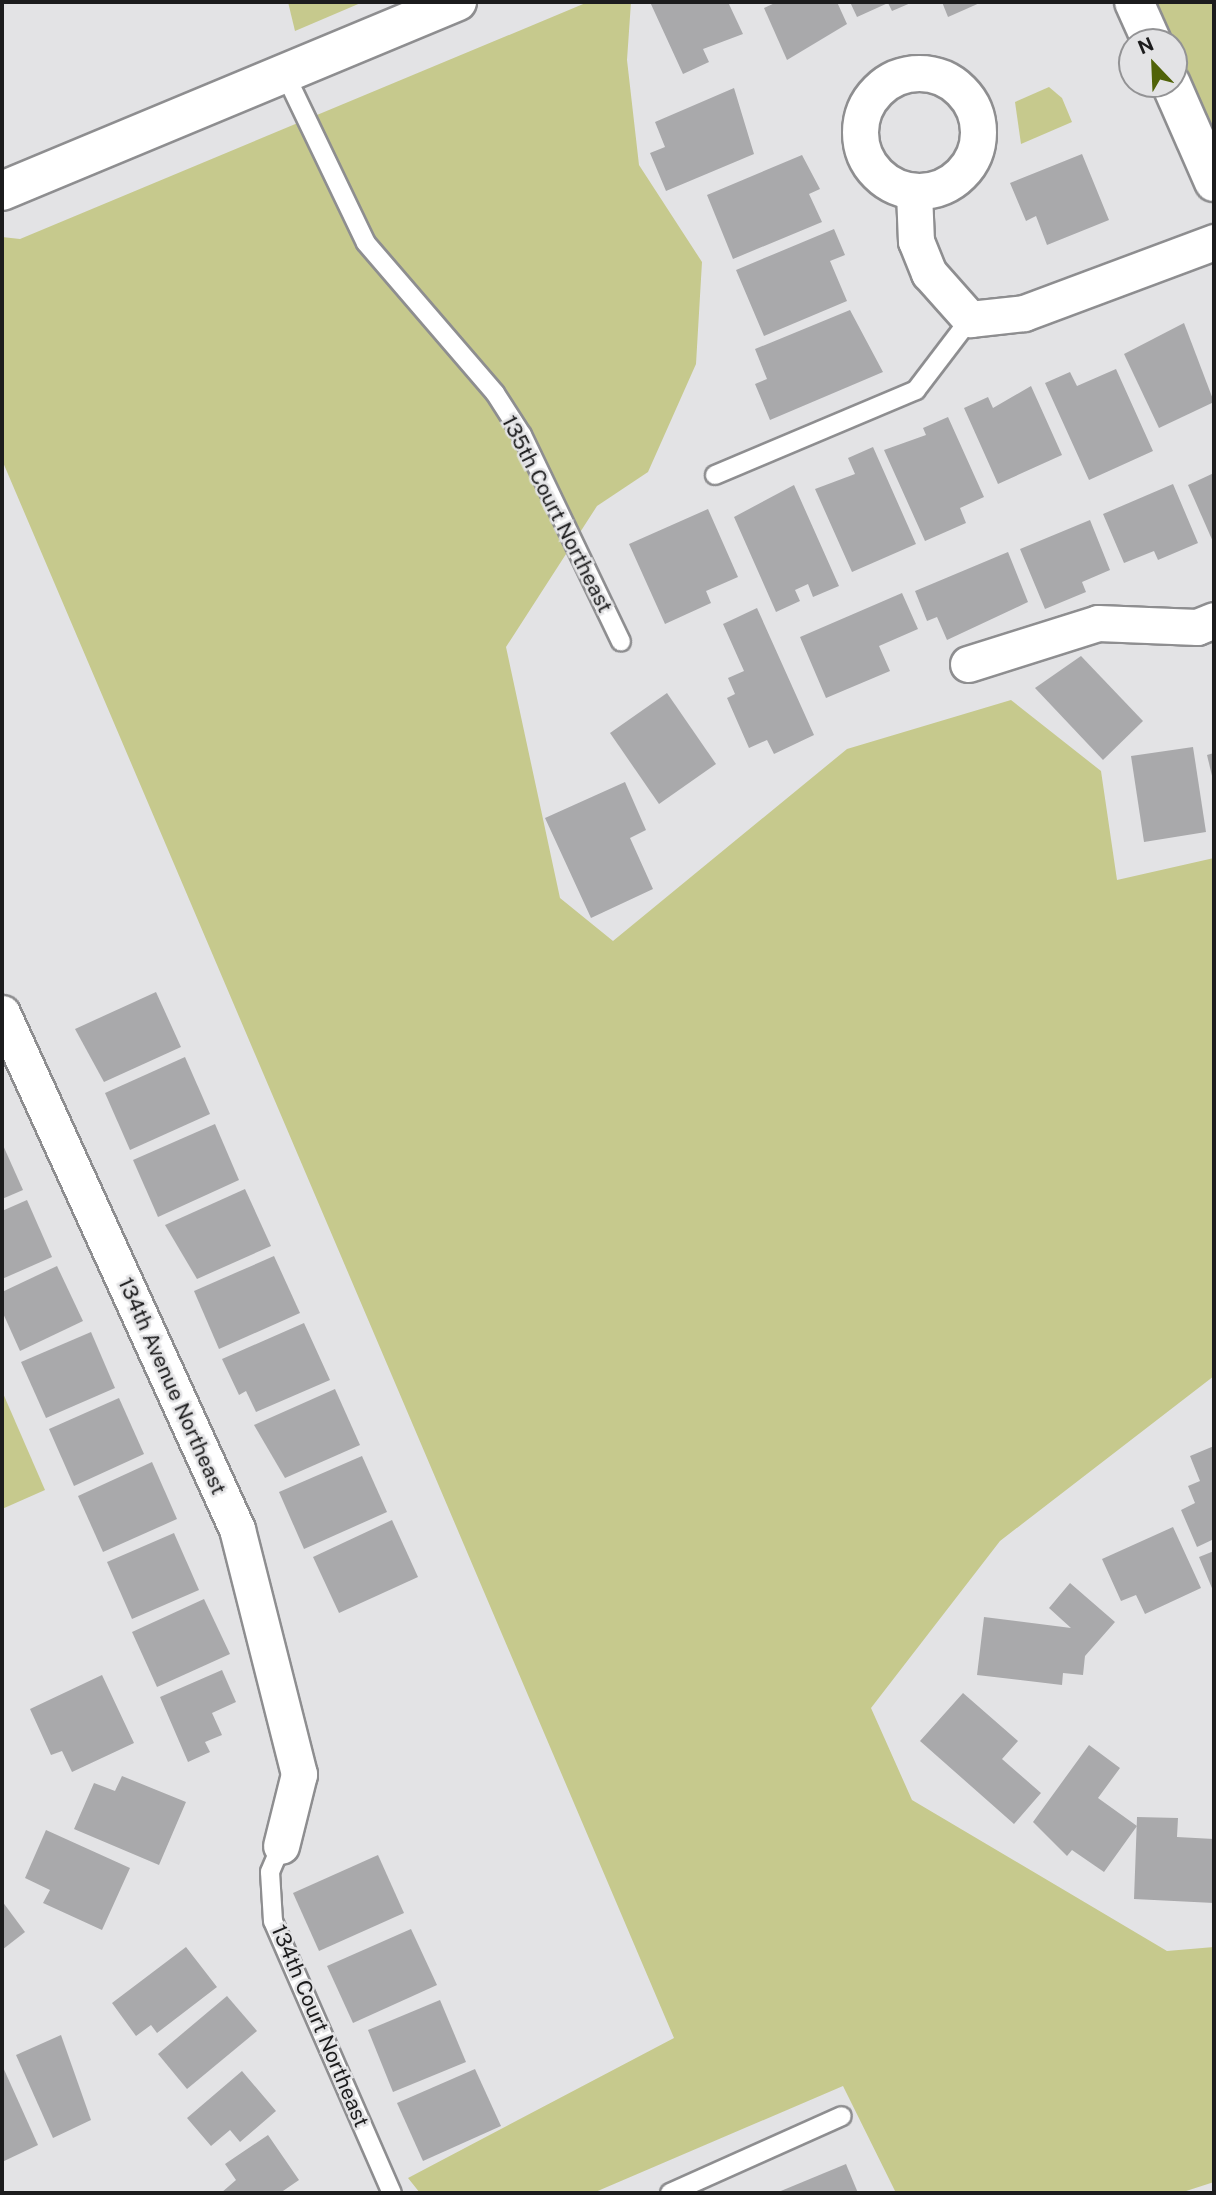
<!DOCTYPE html>
<html>
<head>
<meta charset="utf-8">
<style>
	body { margin:0 }
	#map { position:relative; width:1216px; height:2195px; overflow:hidden; background:#e3e3e5; font-family:"Public Sans",sans-serif }
	div>[style] { position:absolute }
	[style*='--x'] { left:calc(var(--x)*1px); top:calc(var(--y)*1px); width:calc(var(--w)*1px); rotate:calc(var(--a)*1deg) }
	.green>* { inset:0; background:#c6c98d }
	.building>* { inset:0; background:#a9a9ab }
	.roads { filter:drop-shadow(2px 0 #8e8e90) drop-shadow(-2px 0 #8e8e90) drop-shadow(0 2px #8e8e90) drop-shadow(0 -2px #8e8e90) }
	.service>* { height:18px; margin:-9px; padding:0 9px; transform-origin:9px; border-radius:9px; background:#fff }
	.minor>* { height:35px; margin:-17.5px; padding:0 17.5px; transform-origin:17.5px; border-radius:17.5px; background:#fff }
	.minor>.ring { margin:-17.5px; padding:0; box-sizing:content-box; background:none; border:35px solid #fff; border-radius:50% }
	.tertiary>* { height:38px; margin:-19px; padding:0 19px; transform-origin:19px; border-radius:19px; background:#fff }
	span { translate:-50% -50%; white-space:nowrap; text-align:center; line-height:1.15; -webkit-text-stroke:5px #e3e3e5; paint-order:stroke }
	.street-label { font-size:21px; color:#1c1c1d }
	.frame { position:absolute; inset:0; border:4px solid #1c1c1d; pointer-events:none }
	.north { position:absolute; left:1118px; top:28px; width:70px; height:70px; box-sizing:border-box; background:#e3e3e5; border:2px solid #939395; border-radius:50%; rotate:337deg; font-size:19px; font-weight:700; line-height:28px; text-align:center; color:#1c1c1d }
	.north::after { content:''; display:block; margin:auto; width:24px; height:32px; background:#506208; clip-path:polygon(50% 0,100% 100%,50% 72%,0 100%) }
</style>
</head>
<body>
<div id="map">
	<div class="green">
		<i style="clip-path:polygon(288px 2px,363px 2px,295px 31px)"></i>
		<i style="clip-path:polygon(588px 2px,631px 2px,627px 60px,639px 165px,702px 262px,696px 364px,648px 472px,597px 506px,506px 647px,560px 898px,613px 941px,847px 749px,1011px 700px,1101px 771px,1117px 880px,1214px 858px,1214px 1376px,1000px 1541px,871px 1708px,912px 1800px,1167px 1951px,1214px 1947px,1214px 2182px,1180px 2193px,896px 2193px,843px 2086px,593px 2193px,420px 2193px,408px 2178px,674px 2038px,2px 460px,2px 237px,20px 239px)"></i>
		<i style="clip-path:polygon(1154px 2px,1214px 2px,1214px 139px,1174px 42px)"></i>
		<i style="clip-path:polygon(1049px 87px,1062px 98px,1072px 122px,1021px 144px,1015px 102px)"></i>
		<i style="clip-path:polygon(2px 1391px,45px 1490px,2px 1509px)"></i>
	</div>
	<div class="building">
		<i style="clip-path:polygon(650px 2px,728px 2px,743px 34px,703px 49px,709px 62px,683px 74px)"></i>
		<i style="clip-path:polygon(777px 2px,837px 2px,847px 24px,787px 60px,764px 8px)"></i>
		<i style="clip-path:polygon(850px 2px,913px 2px,892px 11px,888px 3px,857px 17px)"></i>
		<i style="clip-path:polygon(942px 2px,982px 2px,948px 17px)"></i>
		<i style="clip-path:polygon(734px 88px,754px 154px,666px 191px,650px 153px,665px 147px,655px 122px)"></i>
		<i style="clip-path:polygon(1082px 154px,1109px 220px,1047px 245px,1036px 216px,1026px 221px,1010px 183px)"></i>
		<i style="clip-path:polygon(802px 155px,820px 189px,809px 194px,822px 222px,733px 259px,707px 195px)"></i>
		<i style="clip-path:polygon(834px 229px,845px 255px,830px 261px,847px 301px,764px 336px,736px 270px)"></i>
		<i style="clip-path:polygon(850px 310px,883px 372px,770px 420px,755px 384px,767px 379px,755px 349px)"></i>
		<i style="clip-path:polygon(1184px 323px,1214px 402px,1159px 428px,1124px 354px)"></i>
		<i style="clip-path:polygon(1116px 369px,1153px 451px,1089px 480px,1045px 383px,1070px 372px,1077px 386px)"></i>
		<i style="clip-path:polygon(1031px 386px,1062px 455px,998px 484px,964px 408px,988px 397px,993px 408px)"></i>
		<i style="clip-path:polygon(948px 417px,984px 497px,960px 508px,966px 523px,925px 541px,884px 450px,926px 435px,923px 428px)"></i>
		<i style="clip-path:polygon(873px 447px,916px 544px,852px 572px,815px 489px,855px 474px,848px 458px)"></i>
		<i style="clip-path:polygon(1214px 473px,1214px 544px,1188px 485px)"></i>
		<i style="clip-path:polygon(1173px 484px,1198px 543px,1158px 560px,1154px 551px,1124px 563px,1103px 514px)"></i>
		<i style="clip-path:polygon(794px 485px,839px 586px,813px 597px,808px 584px,795px 590px,800px 601px,776px 612px,734px 517px)"></i>
		<i style="clip-path:polygon(708px 509px,738px 577px,706px 591px,711px 603px,665px 624px,629px 544px)"></i>
		<i style="clip-path:polygon(1090px 520px,1110px 570px,1082px 582px,1086px 592px,1045px 609px,1020px 549px)"></i>
		<i style="clip-path:polygon(1008px 552px,1028px 602px,947px 640px,937px 617px,927px 621px,915px 591px)"></i>
		<i style="clip-path:polygon(902px 593px,918px 629px,879px 646px,890px 671px,826px 698px,800px 637px)"></i>
		<i style="clip-path:polygon(757px 608px,814px 735px,774px 754px,767px 740px,749px 748px,727px 698px,735px 694px,728px 678px,744px 671px,723px 624px)"></i>
		<i style="clip-path:polygon(1081px 656px,1143px 721px,1103px 760px,1035px 688px)"></i>
		<i style="clip-path:polygon(667px 693px,716px 764px,659px 804px,610px 733px)"></i>
		<i style="clip-path:polygon(1193px 747px,1206px 832px,1144px 842px,1131px 756px)"></i>
		<i style="clip-path:polygon(1214px 753px,1214px 780px,1213px 780px,1207px 755px)"></i>
		<i style="clip-path:polygon(625px 782px,646px 830px,630px 838px,653px 889px,591px 918px,545px 818px)"></i>
		<i style="clip-path:polygon(156px 992px,181px 1047px,104px 1082px,75px 1029px)"></i>
		<i style="clip-path:polygon(185px 1057px,210px 1114px,130px 1150px,105px 1093px)"></i>
		<i style="clip-path:polygon(215px 1124px,239px 1180px,158px 1217px,133px 1160px)"></i>
		<i style="clip-path:polygon(2px 1143px,23px 1190px,2px 1199px)"></i>
		<i style="clip-path:polygon(245px 1189px,271px 1246px,197px 1279px,165px 1225px)"></i>
		<i style="clip-path:polygon(27px 1200px,52px 1257px,2px 1279px,2px 1211px)"></i>
		<i style="clip-path:polygon(274px 1256px,300px 1313px,219px 1349px,194px 1291px)"></i>
		<i style="clip-path:polygon(57px 1266px,83px 1321px,20px 1351px,2px 1311px,2px 1292px)"></i>
		<i style="clip-path:polygon(304px 1323px,330px 1380px,256px 1412px,246px 1391px,239px 1395px,222px 1359px)"></i>
		<i style="clip-path:polygon(91px 1332px,115px 1388px,46px 1418px,21px 1362px)"></i>
		<i style="clip-path:polygon(335px 1389px,360px 1445px,285px 1478px,254px 1425px)"></i>
		<i style="clip-path:polygon(119px 1398px,144px 1454px,74px 1486px,49px 1429px)"></i>
		<i style="clip-path:polygon(1214px 1446px,1214px 1539px,1197px 1547px,1181px 1510px,1195px 1503px,1188px 1486px,1200px 1481px,1190px 1456px)"></i>
		<i style="clip-path:polygon(362px 1456px,387px 1512px,304px 1549px,279px 1492px)"></i>
		<i style="clip-path:polygon(152px 1462px,177px 1519px,103px 1552px,78px 1496px)"></i>
		<i style="clip-path:polygon(392px 1520px,418px 1577px,339px 1613px,313px 1557px)"></i>
		<i style="clip-path:polygon(1173px 1527px,1201px 1588px,1145px 1614px,1136px 1595px,1121px 1601px,1102px 1559px)"></i>
		<i style="clip-path:polygon(174px 1533px,199px 1590px,132px 1619px,107px 1562px)"></i>
		<i style="clip-path:polygon(1214px 1551px,1214px 1593px,1199px 1557px)"></i>
		<i style="clip-path:polygon(1070px 1583px,1115px 1622px,1085px 1656px,1083px 1675px,1063px 1673px,1062px 1685px,977px 1675px,984px 1617px,1071px 1628px,1049px 1608px)"></i>
		<i style="clip-path:polygon(204px 1599px,230px 1654px,157px 1687px,132px 1632px)"></i>
		<i style="clip-path:polygon(222px 1670px,236px 1702px,212px 1713px,222px 1735px,205px 1742px,210px 1752px,188px 1762px,160px 1697px)"></i>
		<i style="clip-path:polygon(102px 1675px,134px 1743px,72px 1772px,62px 1751px,51px 1755px,30px 1709px)"></i>
		<i style="clip-path:polygon(963px 1693px,1018px 1741px,1002px 1759px,1041px 1793px,1014px 1824px,920px 1741px)"></i>
		<i style="clip-path:polygon(1089px 1745px,1120px 1768px,1098px 1798px,1137px 1826px,1104px 1872px,1072px 1850px,1067px 1856px,1033px 1822px)"></i>
		<i style="clip-path:polygon(122px 1776px,186px 1802px,159px 1865px,74px 1829px,94px 1783px,115px 1791px)"></i>
		<i style="clip-path:polygon(1137px 1817px,1178px 1818px,1177px 1837px,1214px 1839px,1214px 1903px,1134px 1899px)"></i>
		<i style="clip-path:polygon(46px 1830px,130px 1868px,102px 1930px,43px 1903px,50px 1890px,25px 1878px)"></i>
		<i style="clip-path:polygon(378px 1855px,404px 1913px,319px 1951px,293px 1893px)"></i>
		<i style="clip-path:polygon(2px 1901px,25px 1932px,2px 1950px)"></i>
		<i style="clip-path:polygon(411px 1929px,437px 1985px,353px 2023px,327px 1966px)"></i>
		<i style="clip-path:polygon(186px 1947px,217px 1987px,157px 2033px,151px 2025px,136px 2036px,112px 2003px)"></i>
		<i style="clip-path:polygon(227px 1996px,257px 2031px,187px 2089px,158px 2054px)"></i>
		<i style="clip-path:polygon(440px 2000px,466px 2062px,393px 2092px,368px 2030px)"></i>
		<i style="clip-path:polygon(61px 2035px,91px 2120px,53px 2138px,16px 2055px)"></i>
		<i style="clip-path:polygon(2px 2065px,38px 2145px,2px 2162px)"></i>
		<i style="clip-path:polygon(475px 2069px,501px 2126px,423px 2161px,397px 2103px)"></i>
		<i style="clip-path:polygon(242px 2071px,276px 2111px,240px 2142px,230px 2130px,211px 2146px,187px 2118px)"></i>
		<i style="clip-path:polygon(268px 2135px,299px 2180px,280px 2193px,221px 2193px,236px 2180px,225px 2164px)"></i>
		<i style="clip-path:polygon(846px 2164px,858px 2193px,776px 2193px)"></i>
	</div>
	<div class="roads">
		<div class="service">
			<i style="--x:285;--y:74;--w:187;--a:64.4"></i>
			<i style="--x:366;--y:243;--w:198;--a:49.3"></i>
			<i style="--x:495;--y:393;--w:50;--a:57.3"></i>
			<i style="--x:522;--y:435;--w:229;--a:64.4"></i>
			<i style="--x:715;--y:475;--w:218;--a:-22.9"></i>
			<i style="--x:916;--y:390;--w:89;--a:-52.7"></i>
			<i style="--x:281;--y:1846;--w:28;--a:113"></i>
			<i style="--x:270;--y:1872;--w:49;--a:86.5"></i>
			<i style="--x:273;--y:1921;--w:297;--a:66.4"></i>
			<i style="--x:670;--y:2193;--w:188;--a:-24.1"></i>
		</div>
		<div class="minor">
			<i class="ring" style="left:860px;top:73px;width:83px;height:83px"></i>
			<i style="--x:914;--y:192;--w:49;--a:87.7"></i>
			<i style="--x:916;--y:241;--w:35;--a:68"></i>
			<i style="--x:929;--y:273;--w:62;--a:48.3"></i>
			<i style="--x:970;--y:319;--w:54;--a:-6.3"></i>
			<i style="--x:1024;--y:313;--w:203;--a:-20.5"></i>
			<i style="--x:968;--y:664;--w:136;--a:-17.5"></i>
			<i style="--x:1098;--y:623;--w:99;--a:2.3"></i>
			<i style="--x:1197;--y:627;--w:18;--a:-22"></i>
			<i style="--x:2;--y:1013;--w:567;--a:65.51"></i>
			<i style="--x:237;--y:1529;--w:253;--a:75.8"></i>
			<i style="--x:299;--y:1774;--w:74;--a:104"></i>
		</div>
		<div class="tertiary">
			<i style="--x:1134;--y:2;--w:44;--a:65.8"></i>
			<i style="--x:1171;--y:84;--w:107;--a:66.3"></i>
			<i style="--x:2;--y:191;--w:493;--a:-22.6"></i>
		</div>
	</div>
	<div class="street-label">
		<span style="left:557px;top:514px;rotate:63deg">135th Court Northeast</span>
		<span style="left:172px;top:1386px;rotate:66deg">134th Avenue Northeast</span>
		<span style="left:320px;top:2026px;rotate:67deg">134th Court Northeast</span>
	</div>
	<div class="frame"></div>
	<div class="north">N</div>
</div>
</body>
</html>
